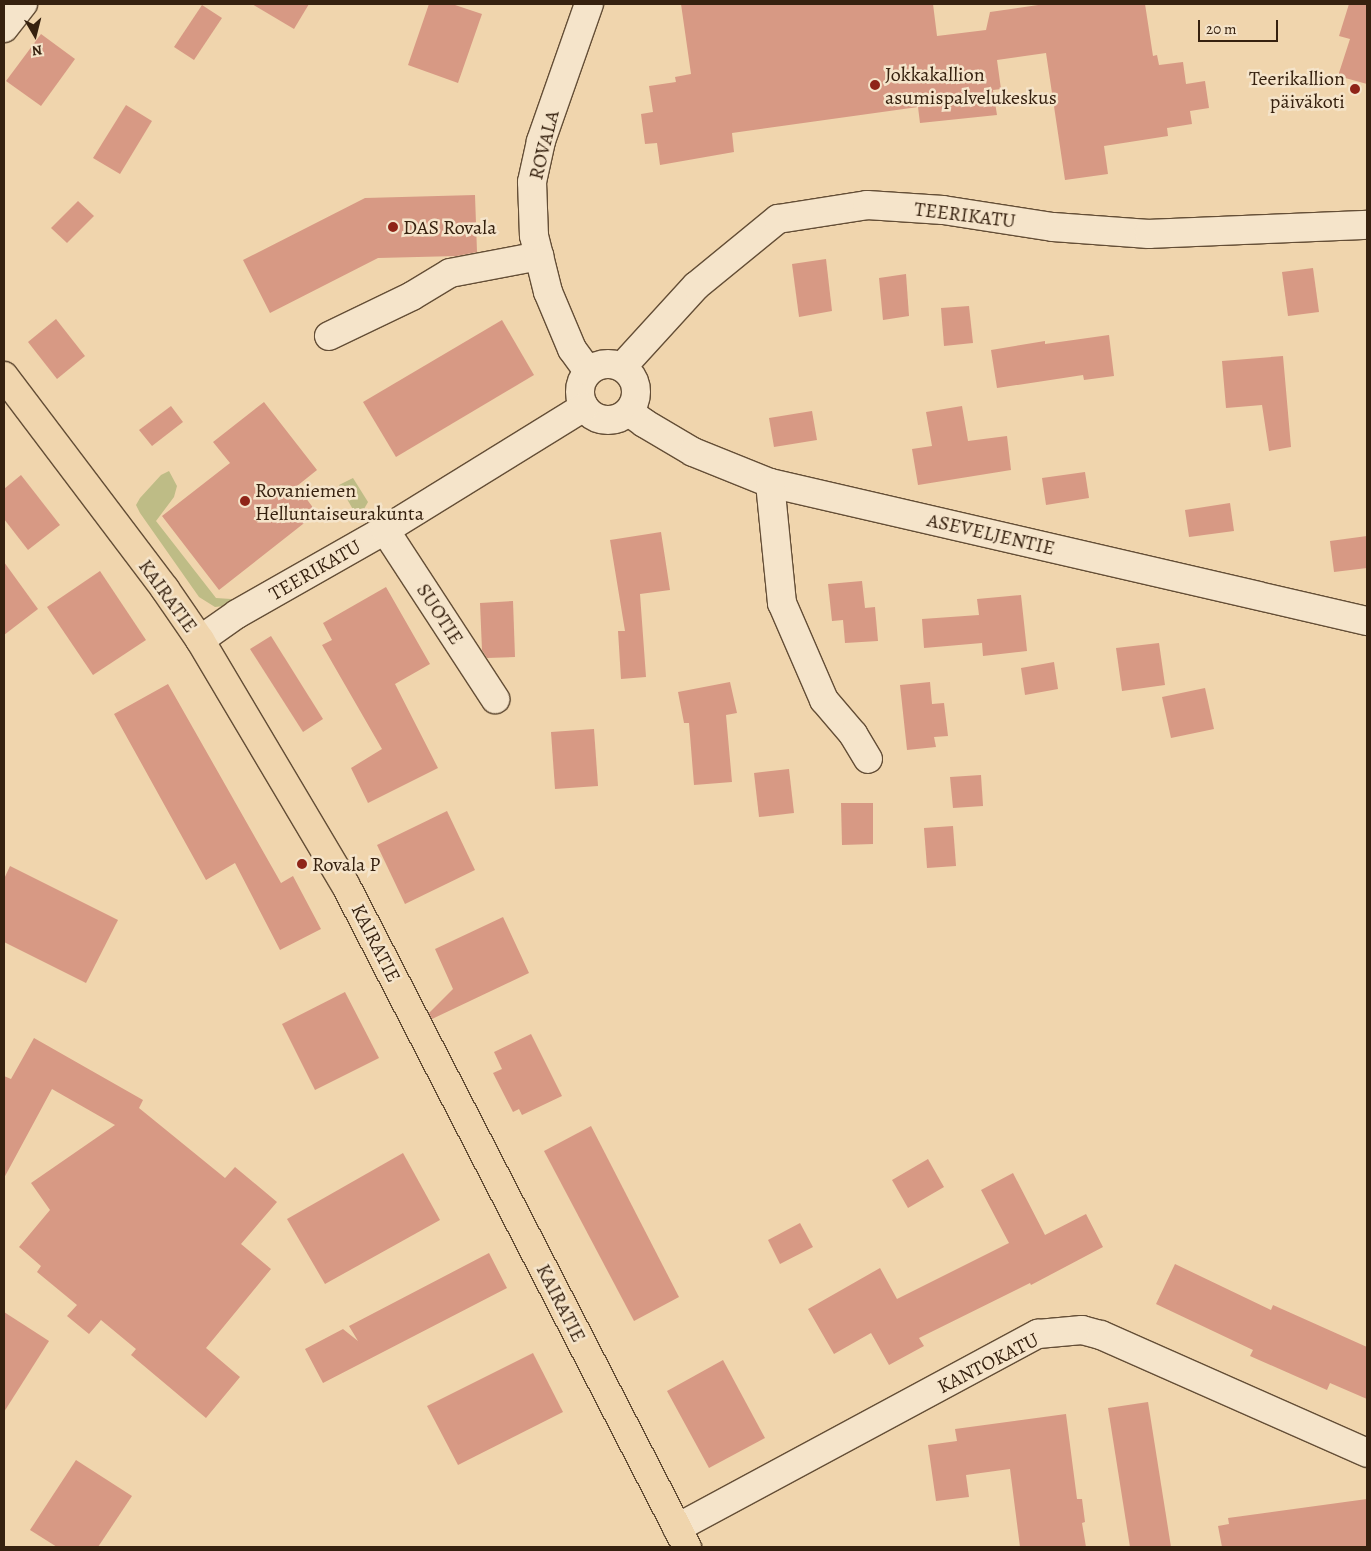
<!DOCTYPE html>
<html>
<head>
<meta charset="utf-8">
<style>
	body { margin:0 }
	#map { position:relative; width:1371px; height:1551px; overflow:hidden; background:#f0d5ad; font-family:Alegreya,serif }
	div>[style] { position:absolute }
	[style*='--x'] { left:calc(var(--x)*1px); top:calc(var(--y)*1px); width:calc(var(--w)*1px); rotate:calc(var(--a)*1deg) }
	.green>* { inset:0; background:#bebc86 }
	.building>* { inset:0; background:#d79984 }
	.roads { filter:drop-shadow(1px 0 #644e36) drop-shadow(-1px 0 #644e36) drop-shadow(0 1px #644e36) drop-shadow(0 -1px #644e36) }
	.minor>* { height:28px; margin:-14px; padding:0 14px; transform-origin:14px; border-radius:14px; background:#f5e4ca }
	.minor>.ring { margin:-14px; padding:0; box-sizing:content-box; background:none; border:28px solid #f5e4ca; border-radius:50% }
	.major>* { height:28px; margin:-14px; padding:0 14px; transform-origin:14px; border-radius:14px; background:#f0d5ad }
	.dots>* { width:14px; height:14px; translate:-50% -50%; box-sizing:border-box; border:2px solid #f5e4ca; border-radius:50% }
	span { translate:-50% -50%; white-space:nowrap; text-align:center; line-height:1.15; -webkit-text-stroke:5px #f5e4ca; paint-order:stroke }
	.poi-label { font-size:20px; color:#36210f }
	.left { translate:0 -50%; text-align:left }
	.right { translate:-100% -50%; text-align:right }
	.street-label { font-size:20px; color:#36210f }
	.frame { position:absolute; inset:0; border:5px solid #36210f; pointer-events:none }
	.north { position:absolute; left:10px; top:10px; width:50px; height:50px; -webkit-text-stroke:4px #f5e4ca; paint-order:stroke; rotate:172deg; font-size:14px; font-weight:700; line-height:20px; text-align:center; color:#36210f }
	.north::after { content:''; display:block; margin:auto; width:18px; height:22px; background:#36210f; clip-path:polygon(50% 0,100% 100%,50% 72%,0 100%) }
	.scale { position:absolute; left:1198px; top:20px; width:80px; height:22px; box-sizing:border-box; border:2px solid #36210f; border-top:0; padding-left:6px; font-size:15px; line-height:18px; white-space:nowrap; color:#36210f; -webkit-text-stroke:4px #f5e4ca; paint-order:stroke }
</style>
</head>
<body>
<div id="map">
	<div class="green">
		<i style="clip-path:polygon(169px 471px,177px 486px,174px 497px,156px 521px,216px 598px,231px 599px,234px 605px,215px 607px,199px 597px,140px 513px,136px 505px,140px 498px,161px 475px)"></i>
		<i style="clip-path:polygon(353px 478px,368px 502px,364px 509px,355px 513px,339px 485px)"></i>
	</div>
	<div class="building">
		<i style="clip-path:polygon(252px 4px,309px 4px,294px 29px)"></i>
		<i style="clip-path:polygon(429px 4px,452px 4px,482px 14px,458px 83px,408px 65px)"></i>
		<i style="clip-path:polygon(681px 4px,933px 4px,937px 36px,986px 30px,990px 12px,1045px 4px,1145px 4px,1153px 56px,1157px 55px,1159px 65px,1183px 62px,1186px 84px,1205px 81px,1209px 108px,1190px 111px,1192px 124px,1167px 128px,1168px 136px,1104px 146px,1108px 174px,1065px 180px,1046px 53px,997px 60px,1001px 89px,993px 90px,997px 115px,920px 123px,918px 107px,732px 133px,734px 152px,660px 165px,657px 143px,645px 144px,641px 114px,653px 112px,649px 86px,676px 82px,675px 77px,691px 74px)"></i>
		<i style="clip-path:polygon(1349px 4px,1367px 4px,1367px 84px,1338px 76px,1350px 39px,1339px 36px)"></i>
		<i style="clip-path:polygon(202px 5px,222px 18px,194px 60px,174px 47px)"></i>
		<i style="clip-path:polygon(41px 34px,75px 59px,41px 106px,6px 81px)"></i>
		<i style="clip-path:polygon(126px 105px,152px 121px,120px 174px,93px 158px)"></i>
		<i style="clip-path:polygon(475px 195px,477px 252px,457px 256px,378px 258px,270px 313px,243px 260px,365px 198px)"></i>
		<i style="clip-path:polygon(78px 201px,94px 216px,67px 243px,51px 228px)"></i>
		<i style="clip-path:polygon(826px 259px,832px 311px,799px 317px,792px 264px)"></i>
		<i style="clip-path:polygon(1313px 268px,1319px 312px,1288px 316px,1282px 272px)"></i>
		<i style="clip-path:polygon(906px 274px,909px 316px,883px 320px,879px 278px)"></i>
		<i style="clip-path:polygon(969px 306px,973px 343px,944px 346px,941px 308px)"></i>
		<i style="clip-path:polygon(56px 319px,85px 356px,57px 379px,28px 342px)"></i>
		<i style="clip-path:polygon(502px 320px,534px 375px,396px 457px,363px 402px)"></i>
		<i style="clip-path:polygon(1109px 335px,1114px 376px,1084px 380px,1083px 375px,997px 388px,991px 350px,1045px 341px,1045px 344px)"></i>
		<i style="clip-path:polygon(1283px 356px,1291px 447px,1269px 451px,1262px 405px,1226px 408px,1222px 361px)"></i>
		<i style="clip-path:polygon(264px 402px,317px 470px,297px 486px,317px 513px,219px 590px,162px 516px,230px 463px,213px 442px)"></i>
		<i style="clip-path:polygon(171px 406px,183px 422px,152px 446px,139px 430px)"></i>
		<i style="clip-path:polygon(962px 406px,968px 441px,1007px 436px,1011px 470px,918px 485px,912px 449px,932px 446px,926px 412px)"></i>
		<i style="clip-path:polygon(812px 411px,817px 440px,774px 447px,769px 418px)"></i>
		<i style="clip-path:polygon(1085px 472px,1089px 498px,1046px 505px,1042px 478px)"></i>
		<i style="clip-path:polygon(21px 475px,60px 525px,28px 550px,4px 519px,4px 489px)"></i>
		<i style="clip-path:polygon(1230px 503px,1234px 531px,1189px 537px,1185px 510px)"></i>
		<i style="clip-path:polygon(661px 532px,670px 590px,640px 594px,646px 677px,621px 679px,618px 631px,625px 631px,610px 540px)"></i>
		<i style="clip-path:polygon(1367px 536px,1367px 568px,1334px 572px,1330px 541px)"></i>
		<i style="clip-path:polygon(4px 562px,38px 609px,4px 635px)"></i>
		<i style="clip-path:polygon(100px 571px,146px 640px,93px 675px,47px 607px)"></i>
		<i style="clip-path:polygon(862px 581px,865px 608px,875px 607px,878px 641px,845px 643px,843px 620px,832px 621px,828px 584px)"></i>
		<i style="clip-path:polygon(386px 587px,430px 664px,395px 684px,438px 768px,368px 803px,351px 768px,382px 749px,322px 645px,332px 640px,323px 623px)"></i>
		<i style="clip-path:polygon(1021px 595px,1027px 651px,983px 656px,982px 643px,924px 648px,922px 619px,979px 615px,977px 599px)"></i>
		<i style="clip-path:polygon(513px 601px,515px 657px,487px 658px,482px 650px,480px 603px)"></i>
		<i style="clip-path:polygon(271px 636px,323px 719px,303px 732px,250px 649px)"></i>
		<i style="clip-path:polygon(1159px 643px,1165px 685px,1122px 691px,1116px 648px)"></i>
		<i style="clip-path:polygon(1054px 662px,1058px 689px,1025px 695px,1021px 668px)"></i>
		<i style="clip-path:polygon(730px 682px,737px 713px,726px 715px,732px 782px,694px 785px,689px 723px,684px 723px,678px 692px)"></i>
		<i style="clip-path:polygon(930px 682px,932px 704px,944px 703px,948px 736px,934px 737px,936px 747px,907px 750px,900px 685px)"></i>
		<i style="clip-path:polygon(168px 684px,281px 883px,293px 876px,321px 929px,280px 950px,235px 863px,206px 880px,114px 714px)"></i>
		<i style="clip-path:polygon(1205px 688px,1214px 729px,1171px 738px,1162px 697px)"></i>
		<i style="clip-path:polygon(594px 729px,598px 786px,555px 789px,551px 732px)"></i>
		<i style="clip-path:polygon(789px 769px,794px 813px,759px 817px,754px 773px)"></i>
		<i style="clip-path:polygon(981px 775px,983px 806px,953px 808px,950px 777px)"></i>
		<i style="clip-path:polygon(841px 803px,873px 803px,873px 844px,842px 845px)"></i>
		<i style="clip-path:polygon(447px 811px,475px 870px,405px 904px,377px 845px)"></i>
		<i style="clip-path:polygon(953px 826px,956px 866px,927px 868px,924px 828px)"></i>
		<i style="clip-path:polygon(10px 866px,118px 920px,86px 983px,4px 942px,4px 879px)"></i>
		<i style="clip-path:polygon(503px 917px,529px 973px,432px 1019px,429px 1013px,453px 989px,435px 949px)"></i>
		<i style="clip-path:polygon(345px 992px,379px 1058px,315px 1090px,282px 1024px)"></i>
		<i style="clip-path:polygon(531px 1034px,562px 1096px,522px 1115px,519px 1109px,513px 1112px,493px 1073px,502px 1069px,494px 1052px)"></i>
		<i style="clip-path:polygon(34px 1038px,143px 1100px,139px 1108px,225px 1178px,235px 1167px,277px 1202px,241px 1244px,271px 1269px,206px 1348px,240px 1377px,206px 1418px,131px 1355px,136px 1349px,101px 1320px,89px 1334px,67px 1316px,77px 1305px,37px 1272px,41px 1266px,19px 1247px,50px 1210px,31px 1183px,115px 1125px,52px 1089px,4px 1178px,4px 1076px,11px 1079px)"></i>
		<i style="clip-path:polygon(591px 1126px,679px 1297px,634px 1321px,544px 1151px)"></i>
		<i style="clip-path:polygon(403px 1153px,440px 1220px,325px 1284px,287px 1219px)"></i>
		<i style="clip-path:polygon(928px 1159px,944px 1187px,908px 1208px,892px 1180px)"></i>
		<i style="clip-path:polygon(1013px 1173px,1045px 1235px,1086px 1214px,1103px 1247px,1031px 1285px,1030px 1283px,919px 1338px,924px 1346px,889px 1365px,871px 1333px,834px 1354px,808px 1309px,880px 1268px,897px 1299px,1009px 1243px,981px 1190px)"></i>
		<i style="clip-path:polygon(800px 1223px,813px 1247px,780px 1264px,768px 1240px)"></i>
		<i style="clip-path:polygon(489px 1253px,507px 1288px,323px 1383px,305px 1349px,343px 1329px,358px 1341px,349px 1326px)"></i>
		<i style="clip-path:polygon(1175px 1264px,1271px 1310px,1273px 1305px,1367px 1347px,1367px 1399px,1330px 1383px,1327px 1390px,1250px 1356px,1253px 1350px,1156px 1304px)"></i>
		<i style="clip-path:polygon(4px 1312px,49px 1341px,4px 1412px)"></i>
		<i style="clip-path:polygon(533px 1353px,563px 1412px,458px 1465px,427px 1406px)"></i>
		<i style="clip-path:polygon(723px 1360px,765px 1438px,709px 1468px,667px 1391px)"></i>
		<i style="clip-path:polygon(1148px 1402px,1171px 1547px,1130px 1547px,1108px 1408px)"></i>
		<i style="clip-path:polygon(1066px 1414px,1077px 1499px,1082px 1499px,1085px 1522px,1082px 1523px,1086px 1547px,1020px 1547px,1010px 1469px,966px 1475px,969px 1497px,936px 1501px,928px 1445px,957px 1441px,955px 1429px)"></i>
		<i style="clip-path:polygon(76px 1460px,132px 1496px,98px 1547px,57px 1547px,30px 1530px)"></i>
		<i style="clip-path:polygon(1367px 1499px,1367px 1547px,1222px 1547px,1218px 1526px,1229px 1524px,1228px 1518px)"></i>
	</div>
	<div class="roads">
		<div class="minor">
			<i style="--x:4;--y:28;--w:31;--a:-52"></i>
			<i style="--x:329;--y:336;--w:92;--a:-25.7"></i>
			<i style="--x:412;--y:296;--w:44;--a:-31.2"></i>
			<i style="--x:450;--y:273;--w:91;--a:-10.8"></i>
			<i class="ring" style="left:580px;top:364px;width:28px;height:28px"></i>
			<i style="--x:622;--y:367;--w:110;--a:-47.6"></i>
			<i style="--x:696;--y:286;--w:106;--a:-39.3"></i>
			<i style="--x:778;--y:219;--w:90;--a:-8.9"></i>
			<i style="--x:867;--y:205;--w:76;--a:3.8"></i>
			<i style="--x:943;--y:210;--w:111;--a:8.8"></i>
			<i style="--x:1053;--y:227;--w:96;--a:4.2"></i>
			<i style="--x:1149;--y:234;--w:218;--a:-2.4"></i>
			<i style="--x:588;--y:371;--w:27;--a:-126"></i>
			<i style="--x:572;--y:349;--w:62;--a:-112.8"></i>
			<i style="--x:548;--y:292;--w:58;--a:-104"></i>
			<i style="--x:534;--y:236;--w:54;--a:-92.1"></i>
			<i style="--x:532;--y:182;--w:42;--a:-77.6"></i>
			<i style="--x:541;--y:141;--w:145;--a:-70.7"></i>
			<i style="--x:629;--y:412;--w:19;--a:36"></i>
			<i style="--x:644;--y:423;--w:57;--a:30.6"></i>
			<i style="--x:693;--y:452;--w:83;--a:21.9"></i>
			<i style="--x:770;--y:483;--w:613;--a:13.02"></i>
			<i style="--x:770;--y:483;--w:121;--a:84.3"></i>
			<i style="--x:782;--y:603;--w:106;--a:66.6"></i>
			<i style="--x:824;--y:700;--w:45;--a:49.5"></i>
			<i style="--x:853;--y:734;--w:29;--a:59"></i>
			<i style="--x:385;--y:530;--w:202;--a:56.9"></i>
			<i style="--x:200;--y:640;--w:45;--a:-35.1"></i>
			<i style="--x:237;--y:614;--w:170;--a:-29.6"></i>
			<i style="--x:385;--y:530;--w:234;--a:-31.7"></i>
			<i style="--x:677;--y:1528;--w:410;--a:-28.3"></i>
			<i style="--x:1038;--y:1334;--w:44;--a:-5.2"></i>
			<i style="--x:1082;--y:1330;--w:20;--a:15"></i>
			<i style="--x:1101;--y:1335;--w:291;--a:23.9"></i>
		</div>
		<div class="major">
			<i style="--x:4;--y:376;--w:267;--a:52.9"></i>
			<i style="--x:165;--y:589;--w:62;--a:55.5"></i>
			<i style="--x:200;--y:640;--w:284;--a:59.3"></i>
			<i style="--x:345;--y:884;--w:746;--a:62.71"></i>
		</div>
	</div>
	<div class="dots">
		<i style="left:875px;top:85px;background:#8f2418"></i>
		<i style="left:1355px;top:89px;background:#8f2418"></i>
		<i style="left:393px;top:227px;background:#8f2418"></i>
		<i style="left:245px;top:501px;background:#8f2418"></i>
		<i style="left:302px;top:864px;background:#8f2418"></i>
	</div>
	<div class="poi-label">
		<span class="left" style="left:885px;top:86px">Jokkakallion<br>asumispalvelukeskus</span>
		<span class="right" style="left:1345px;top:90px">Teerikallion<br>päiväkoti</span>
		<span class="left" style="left:403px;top:227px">DAS Rovala</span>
		<span class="left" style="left:255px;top:502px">Rovaniemen<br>Helluntaiseurakunta</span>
		<span class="left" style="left:312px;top:864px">Rovala P</span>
	</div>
	<div class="street-label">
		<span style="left:544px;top:145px;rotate:-76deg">ROVALA</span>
		<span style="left:965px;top:215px;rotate:7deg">TEERIKATU</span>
		<span style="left:991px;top:534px;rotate:13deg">ASEVELJENTIE</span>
		<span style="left:315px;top:570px;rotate:-30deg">TEERIKATU</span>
		<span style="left:168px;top:596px;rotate:54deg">KAIRATIE</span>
		<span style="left:440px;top:614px;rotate:57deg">SUOTIE</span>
		<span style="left:376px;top:943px;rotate:63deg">KAIRATIE</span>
		<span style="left:561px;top:1303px;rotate:63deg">KAIRATIE</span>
		<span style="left:988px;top:1363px;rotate:-27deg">KANTOKATU</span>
	</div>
	<div class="frame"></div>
	<div class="north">N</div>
	<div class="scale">20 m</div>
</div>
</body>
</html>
